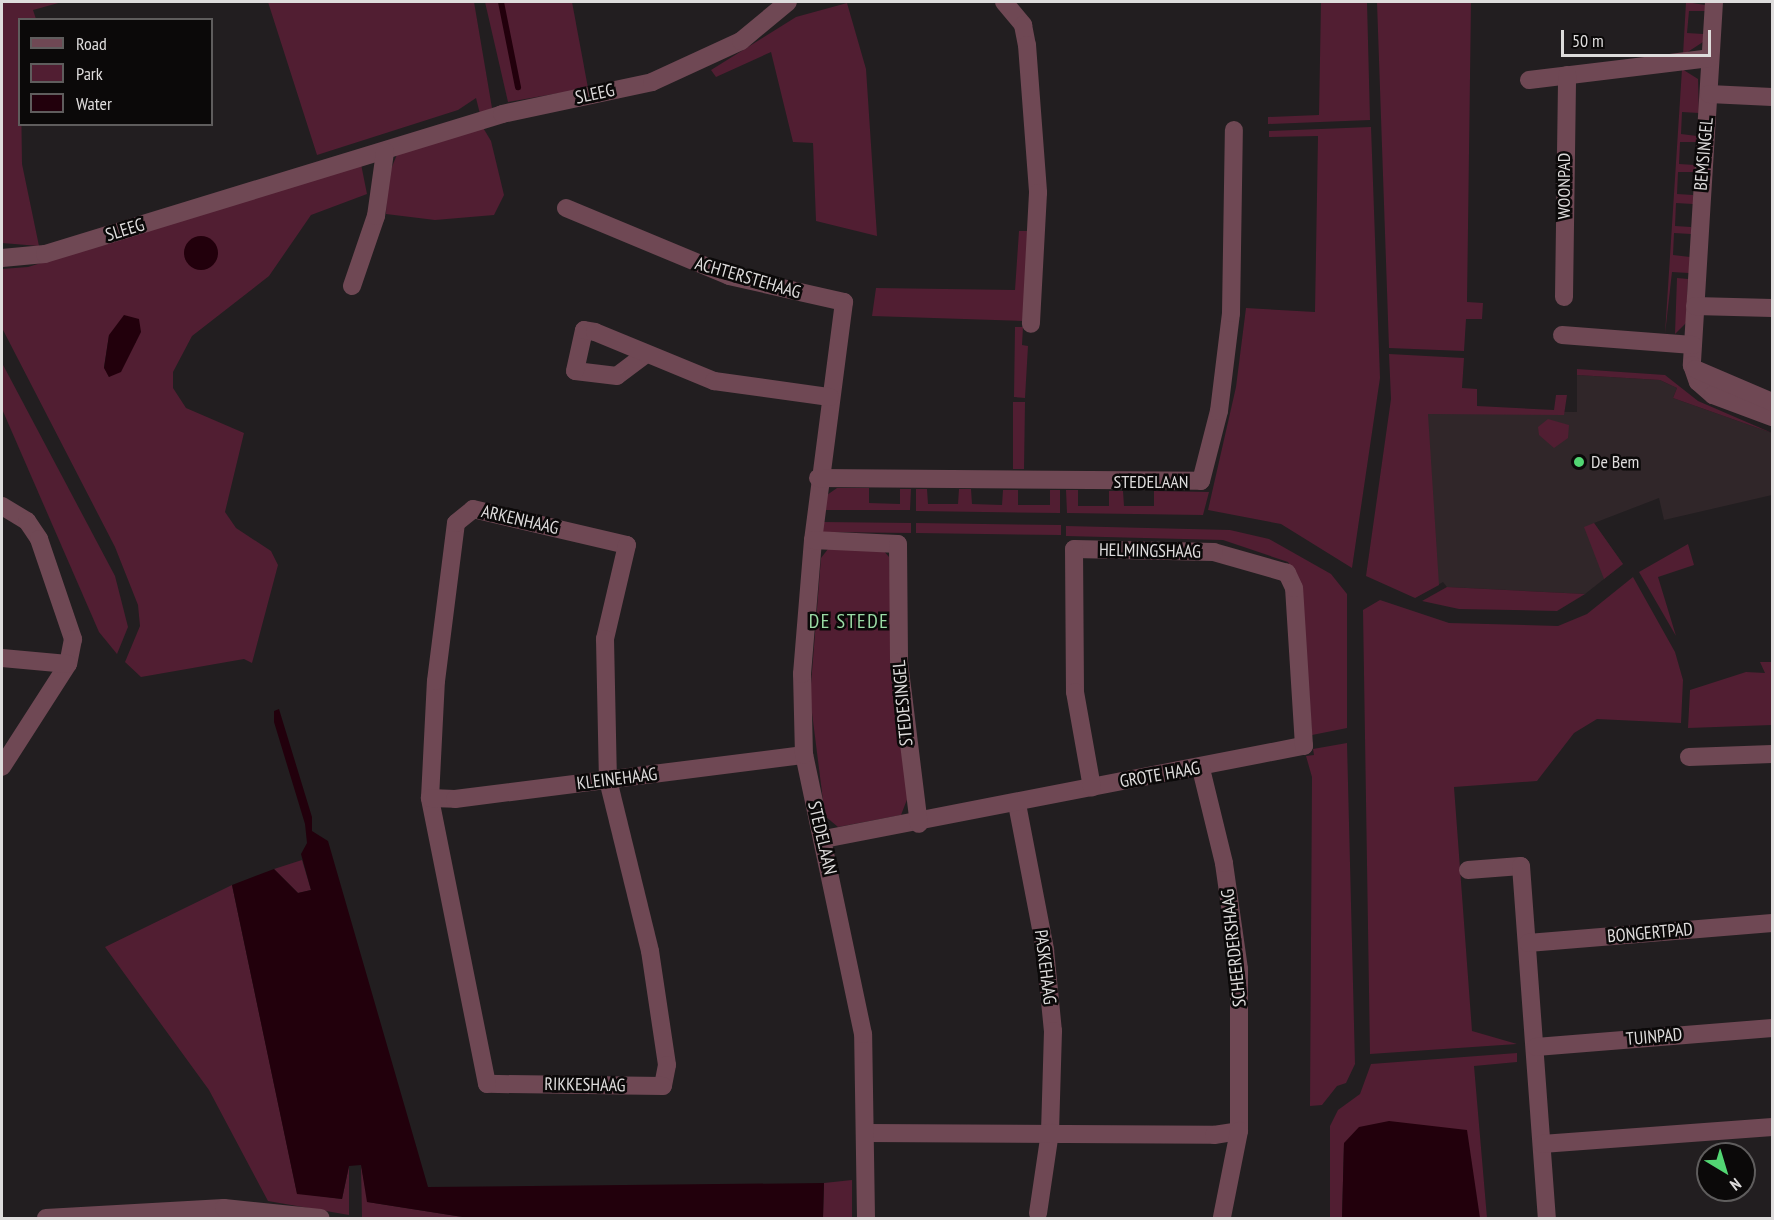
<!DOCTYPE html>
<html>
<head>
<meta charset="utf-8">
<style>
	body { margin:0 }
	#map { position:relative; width:1774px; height:1220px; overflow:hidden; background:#221e20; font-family:"PT Sans Narrow",sans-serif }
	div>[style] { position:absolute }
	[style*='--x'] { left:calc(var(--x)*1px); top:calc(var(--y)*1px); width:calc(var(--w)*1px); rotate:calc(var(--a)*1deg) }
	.built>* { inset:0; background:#302629 }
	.green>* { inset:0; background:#511e32 }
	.water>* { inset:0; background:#22000c }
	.round { border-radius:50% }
	.stream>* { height:6px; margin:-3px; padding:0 3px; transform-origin:3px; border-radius:3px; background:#22000c }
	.minor>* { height:18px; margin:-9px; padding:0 9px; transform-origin:9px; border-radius:9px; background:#6f4854 }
	.dots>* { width:16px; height:16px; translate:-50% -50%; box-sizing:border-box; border:3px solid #0b0909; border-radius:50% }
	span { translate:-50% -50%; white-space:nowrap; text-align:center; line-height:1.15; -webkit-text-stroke:5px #0b0909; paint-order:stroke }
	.street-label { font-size:18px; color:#dedcdc }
	.poi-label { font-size:18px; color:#dedcdc }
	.left { translate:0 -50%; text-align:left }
	.neighbourhood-label { font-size:20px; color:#9bdca5; letter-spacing:1.5px }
	.frame { position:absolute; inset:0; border:3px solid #dedcdc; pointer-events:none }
	.legend { position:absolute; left:18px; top:18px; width:195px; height:108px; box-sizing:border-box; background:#0b0909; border:2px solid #5f5d5d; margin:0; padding:8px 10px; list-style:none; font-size:18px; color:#dedcdc }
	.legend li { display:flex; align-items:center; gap:12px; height:30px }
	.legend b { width:30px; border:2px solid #5f5d5d }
	.north { position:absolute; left:1696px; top:1142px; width:60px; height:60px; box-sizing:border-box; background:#0b0909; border:2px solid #5f5d5d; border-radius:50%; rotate:142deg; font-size:16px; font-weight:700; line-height:24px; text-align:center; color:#dedcdc }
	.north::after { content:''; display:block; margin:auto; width:21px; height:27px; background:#52d673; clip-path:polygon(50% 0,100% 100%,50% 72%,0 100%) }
	.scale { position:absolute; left:1561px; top:30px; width:150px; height:27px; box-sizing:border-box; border:3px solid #dedcdc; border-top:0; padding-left:8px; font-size:18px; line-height:21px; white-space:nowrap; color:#dedcdc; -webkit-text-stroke:4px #0b0909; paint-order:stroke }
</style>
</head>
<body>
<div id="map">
	<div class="built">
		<i style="clip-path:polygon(1577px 375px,1660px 380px,1677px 388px,1673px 398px,1772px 433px,1772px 495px,1664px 520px,1659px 498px,1594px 523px,1623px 564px,1585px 594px,1447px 587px,1443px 582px,1415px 598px,1391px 417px,1462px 411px,1577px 412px)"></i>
	</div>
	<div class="green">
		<i style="clip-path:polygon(2px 2px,62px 2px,33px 10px,36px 19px,20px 20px,22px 164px,39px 246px,2px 243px)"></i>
		<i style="clip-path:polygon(268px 2px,474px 2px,492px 108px,480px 114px,476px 98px,458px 110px,317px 155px)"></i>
		<i style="clip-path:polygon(485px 2px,572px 2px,588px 88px,508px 102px)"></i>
		<i style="clip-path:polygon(1321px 2px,1367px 2px,1370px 120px,1268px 124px,1268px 117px,1319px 115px)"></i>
		<i style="clip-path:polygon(1377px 2px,1471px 2px,1467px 302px,1483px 303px,1482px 319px,1466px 319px,1464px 351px,1389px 348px)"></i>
		<i style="clip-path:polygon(1686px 2px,1705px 5px,1705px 11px,1689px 11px,1687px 33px,1703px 34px,1703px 42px,1683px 55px)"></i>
		<i style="clip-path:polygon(847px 3px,866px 69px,877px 236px,816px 221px,813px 143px,793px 142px,771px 52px,716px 77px,711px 70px,796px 17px)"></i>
		<i style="clip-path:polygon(1682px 69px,1698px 79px,1699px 113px,1682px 112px,1681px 134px,1697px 136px,1697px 142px,1680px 142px,1679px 164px,1695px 165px,1695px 172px,1678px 172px,1677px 194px,1693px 195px,1693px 204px,1676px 203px,1675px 226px,1691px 227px,1691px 234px,1674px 233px,1673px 255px,1690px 257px,1689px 273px,1672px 272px,1665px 334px)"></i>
		<i style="clip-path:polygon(482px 126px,491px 141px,504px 195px,494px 215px,435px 220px,386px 214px,387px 179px,398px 152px)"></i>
		<i style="clip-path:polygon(1371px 127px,1380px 378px,1352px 568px,1281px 524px,1208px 510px,1236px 387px,1246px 308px,1315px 312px,1318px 136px,1269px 137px,1269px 131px)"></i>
		<i style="clip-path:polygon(evenodd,361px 164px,367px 194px,311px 215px,269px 276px,192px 336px,173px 372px,173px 388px,186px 408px,244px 433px,225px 512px,236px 528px,271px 551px,278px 565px,252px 663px,244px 659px,141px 677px,125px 662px,140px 626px,138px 605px,115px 547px,2px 328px,2px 269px,28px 267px,361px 164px,109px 335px,136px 342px,109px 377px,104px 367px,109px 335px)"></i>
		<i style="clip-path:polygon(1019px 231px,1030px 231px,1024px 321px,872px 316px,876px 288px,1015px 290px)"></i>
		<i style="clip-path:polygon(1677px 278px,1688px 279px,1686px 323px,1675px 334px)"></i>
		<i style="clip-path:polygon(1015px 327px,1023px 327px,1022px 345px,1028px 346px,1025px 398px,1014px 397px)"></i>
		<i style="clip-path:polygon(1389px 354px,1464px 358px,1462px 388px,1477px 389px,1477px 406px,1554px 410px,1556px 395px,1567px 395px,1564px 415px,1428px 414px,1439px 585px,1415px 598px,1366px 576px,1391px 399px)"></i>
		<i style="clip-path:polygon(2px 363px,115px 576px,128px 627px,117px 654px,99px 632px,2px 409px)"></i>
		<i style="clip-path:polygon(1577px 369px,1665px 375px,1698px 401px,1772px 433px,1673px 398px,1677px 388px,1660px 380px,1577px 375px)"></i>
		<i style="clip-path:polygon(1013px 402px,1025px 402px,1024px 469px,1013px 469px)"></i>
		<i style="clip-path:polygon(1548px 419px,1569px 425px,1568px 438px,1554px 448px,1539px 435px,1538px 427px)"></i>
		<i style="clip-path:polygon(837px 488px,869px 488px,869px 503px,900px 504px,900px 489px,911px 489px,910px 510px,824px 510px,827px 495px)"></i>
		<i style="clip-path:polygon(916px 489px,927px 489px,928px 504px,958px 504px,959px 489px,971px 489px,972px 504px,1002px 505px,1003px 490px,1018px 490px,1018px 505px,1050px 505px,1050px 490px,1060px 490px,1060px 513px,916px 511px)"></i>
		<i style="clip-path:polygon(1066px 490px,1078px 490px,1078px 506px,1109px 506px,1109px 491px,1123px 491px,1124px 506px,1154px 506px,1154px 491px,1209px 492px,1203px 515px,1067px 513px)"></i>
		<i style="clip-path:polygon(823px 522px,911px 523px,911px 533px,823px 532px)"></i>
		<i style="clip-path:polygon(916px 523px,1061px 525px,1061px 535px,916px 533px)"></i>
		<i style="clip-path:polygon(1594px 523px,1623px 564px,1604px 579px,1584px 527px)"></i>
		<i style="clip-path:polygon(1066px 526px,1230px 530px,1269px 539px,1331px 574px,1347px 594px,1347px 728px,1312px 735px,1301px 584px,1288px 562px,1223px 540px,1066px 536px)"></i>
		<i style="clip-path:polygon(1688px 544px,1694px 565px,1658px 577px,1676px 636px,1639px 572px)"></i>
		<i style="clip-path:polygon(828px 549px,883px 550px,889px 557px,897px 721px,908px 797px,901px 815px,838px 827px,825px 816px,810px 697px,821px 558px)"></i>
		<i style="clip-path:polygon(1633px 577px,1675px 652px,1683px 680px,1681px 723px,1597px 719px,1574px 733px,1537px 781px,1454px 787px,1472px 1031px,1517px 1044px,1370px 1054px,1363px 610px,1380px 600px,1449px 623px,1558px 626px,1587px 614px)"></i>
		<i style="clip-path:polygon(1447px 587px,1585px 594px,1557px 611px,1459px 609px,1422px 601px)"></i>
		<i style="clip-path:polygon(1760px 662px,1772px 662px,1772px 725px,1688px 728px,1690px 690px,1746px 672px,1765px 673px)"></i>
		<i style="clip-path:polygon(1347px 743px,1355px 1064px,1346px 1083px,1337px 1086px,1322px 1105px,1310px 1106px,1312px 777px,1306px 756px,1314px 755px,1313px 749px)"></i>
		<i style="clip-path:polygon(302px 860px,311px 890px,298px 893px,274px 869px)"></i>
		<i style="clip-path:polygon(232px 885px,297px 1193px,342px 1199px,349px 1166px,349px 1215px,268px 1201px,209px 1090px,105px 947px)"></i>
		<i style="clip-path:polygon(1517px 1053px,1517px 1062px,1474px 1066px,1487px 1218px,1472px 1218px,1344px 1143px,1342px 1218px,1330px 1218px,1330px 1126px,1338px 1110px,1360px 1094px,1371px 1064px)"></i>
		<i style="clip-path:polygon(361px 1165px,368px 1202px,469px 1218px,362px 1217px)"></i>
		<i style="clip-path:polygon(852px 1180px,852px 1218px,823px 1218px,824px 1183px)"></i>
	</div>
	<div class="water">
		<i class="round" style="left:184px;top:236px;width:34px;height:34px"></i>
		<i style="clip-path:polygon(124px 315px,139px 319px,141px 332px,121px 372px,109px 377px,104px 368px,109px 335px)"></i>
		<i style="clip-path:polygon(279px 709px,312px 817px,312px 831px,328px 841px,428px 1187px,824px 1183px,823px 1218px,469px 1218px,367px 1202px,361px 1165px,349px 1166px,342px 1199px,297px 1194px,232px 885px,274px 869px,298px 893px,311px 890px,301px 854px,307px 843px,305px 824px,274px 722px,274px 711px)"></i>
		<i style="clip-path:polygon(1389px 1121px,1467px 1130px,1480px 1218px,1342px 1218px,1344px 1143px,1359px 1127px)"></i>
	</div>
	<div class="stream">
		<i style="--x:501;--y:2;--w:87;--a:78.7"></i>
	</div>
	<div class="minor">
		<i style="--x:1004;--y:2;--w:30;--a:50"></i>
		<i style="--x:1023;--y:25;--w:20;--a:79"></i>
		<i style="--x:1027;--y:45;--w:148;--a:85.7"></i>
		<i style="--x:1038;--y:193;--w:131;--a:93.1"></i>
		<i style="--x:1714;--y:2;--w:364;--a:93.5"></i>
		<i style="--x:1692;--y:365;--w:18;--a:71"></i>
		<i style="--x:1698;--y:382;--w:20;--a:41"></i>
		<i style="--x:1713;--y:395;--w:63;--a:20.4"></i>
		<i style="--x:1529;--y:80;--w:182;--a:-6.9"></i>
		<i style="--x:1709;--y:94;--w:63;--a:2.7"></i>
		<i style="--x:566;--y:208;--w:177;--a:22.6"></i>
		<i style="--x:729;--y:276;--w:118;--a:12.7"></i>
		<i style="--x:844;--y:302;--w:240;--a:97.4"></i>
		<i style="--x:2;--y:258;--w:43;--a:-5.3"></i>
		<i style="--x:45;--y:254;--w:478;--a:-17"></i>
		<i style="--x:502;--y:114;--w:153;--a:-12"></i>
		<i style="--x:652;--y:82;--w:98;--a:-24.7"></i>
		<i style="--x:741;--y:41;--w:61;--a:-39.7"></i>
		<i style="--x:352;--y:286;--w:74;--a:-71.1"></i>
		<i style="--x:376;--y:216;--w:65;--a:-82"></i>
		<i style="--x:1564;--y:297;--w:222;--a:-89.2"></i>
		<i style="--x:1695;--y:306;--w:77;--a:1.5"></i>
		<i style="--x:1562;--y:335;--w:131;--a:4.4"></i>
		<i style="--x:646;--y:354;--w:36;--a:143"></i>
		<i style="--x:617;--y:376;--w:42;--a:-173.2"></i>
		<i style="--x:575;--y:371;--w:42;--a:-77.6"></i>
		<i style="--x:584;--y:330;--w:11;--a:10"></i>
		<i style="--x:595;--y:332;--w:129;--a:22.4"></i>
		<i style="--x:714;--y:381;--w:117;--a:7.9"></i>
		<i style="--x:1695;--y:369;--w:84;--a:23.2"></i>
		<i style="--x:818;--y:478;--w:383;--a:0.4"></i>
		<i style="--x:1201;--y:481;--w:72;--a:-75.6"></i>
		<i style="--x:1219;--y:411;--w:99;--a:-83"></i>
		<i style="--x:1231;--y:313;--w:183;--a:-89.1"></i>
		<i style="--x:2;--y:506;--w:29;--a:31"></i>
		<i style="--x:27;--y:521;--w:22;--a:56"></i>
		<i style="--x:39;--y:539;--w:106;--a:71.2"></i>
		<i style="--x:73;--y:639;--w:25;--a:101"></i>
		<i style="--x:68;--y:664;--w:122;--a:122.7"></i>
		<i style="--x:473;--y:509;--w:158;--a:13.2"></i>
		<i style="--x:627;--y:545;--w:97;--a:103.2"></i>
		<i style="--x:605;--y:639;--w:141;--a:88.8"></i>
		<i style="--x:608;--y:780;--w:176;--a:76.2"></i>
		<i style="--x:650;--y:951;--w:115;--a:81.5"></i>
		<i style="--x:667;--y:1065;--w:21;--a:101"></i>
		<i style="--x:663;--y:1086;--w:176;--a:-179.3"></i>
		<i style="--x:487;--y:1084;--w:292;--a:-101.3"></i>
		<i style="--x:430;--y:798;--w:117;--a:-87.1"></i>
		<i style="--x:436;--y:681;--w:159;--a:-82.8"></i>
		<i style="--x:456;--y:523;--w:22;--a:-39"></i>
		<i style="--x:2;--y:658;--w:66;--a:5.2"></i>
		<i style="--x:1689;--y:757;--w:83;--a:-2.1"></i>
		<i style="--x:430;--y:798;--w:25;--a:2"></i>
		<i style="--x:455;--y:799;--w:352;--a:-7.2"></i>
		<i style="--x:1017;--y:804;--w:149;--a:79.1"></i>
		<i style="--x:1045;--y:950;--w:81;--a:84.4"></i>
		<i style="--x:1053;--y:1031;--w:101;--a:91.7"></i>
		<i style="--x:1050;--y:1132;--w:82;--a:98.4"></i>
		<i style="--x:824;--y:839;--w:489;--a:-11"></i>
		<i style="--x:1304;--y:746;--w:158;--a:-93.6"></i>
		<i style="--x:1294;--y:588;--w:17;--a:-115"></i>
		<i style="--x:1287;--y:573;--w:76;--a:-164"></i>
		<i style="--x:1214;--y:552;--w:140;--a:-178.8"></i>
		<i style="--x:1074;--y:549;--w:143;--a:89.6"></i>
		<i style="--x:1075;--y:692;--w:97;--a:79.9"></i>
		<i style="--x:1468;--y:870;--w:53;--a:-4.3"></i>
		<i style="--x:1521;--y:866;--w:353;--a:85.8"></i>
		<i style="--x:1528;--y:943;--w:245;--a:-4.7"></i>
		<i style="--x:1536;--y:1047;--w:237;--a:-4.6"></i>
		<i style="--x:866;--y:1133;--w:348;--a:0.3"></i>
		<i style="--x:1214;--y:1135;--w:25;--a:-9"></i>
		<i style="--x:1239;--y:1131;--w:162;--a:-90"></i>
		<i style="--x:1239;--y:969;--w:107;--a:-98.1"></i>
		<i style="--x:1224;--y:863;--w:97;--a:-103.7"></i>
		<i style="--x:1542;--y:1144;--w:231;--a:-4.2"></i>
		<i style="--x:1222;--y:1217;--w:88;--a:-78.8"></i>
		<i style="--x:46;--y:1218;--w:178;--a:-3.2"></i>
		<i style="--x:224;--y:1208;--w:97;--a:5.9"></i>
		<i style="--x:866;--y:1218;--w:184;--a:-90.9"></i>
		<i style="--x:863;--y:1034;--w:285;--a:-101.9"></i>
		<i style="--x:804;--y:755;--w:81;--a:-91.4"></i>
		<i style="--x:802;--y:674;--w:134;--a:-85.3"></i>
		<i style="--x:813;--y:540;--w:85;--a:2.7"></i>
		<i style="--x:898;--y:544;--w:118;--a:89.5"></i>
		<i style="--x:899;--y:662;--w:163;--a:83"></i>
	</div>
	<div class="dots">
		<i style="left:1579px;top:462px;background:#52d673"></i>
	</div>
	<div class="street-label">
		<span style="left:595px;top:94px;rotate:-12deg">SLEEG</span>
		<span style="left:1704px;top:154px;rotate:-85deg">BEMSINGEL</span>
		<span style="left:1564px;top:186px;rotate:-90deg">WOONPAD</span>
		<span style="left:125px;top:230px;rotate:-17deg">SLEEG</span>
		<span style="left:748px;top:278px;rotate:16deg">ACHTERSTEHAAG</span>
		<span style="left:1151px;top:482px">STEDELAAN</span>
		<span style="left:520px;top:520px;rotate:13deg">ARKENHAAG</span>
		<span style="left:1150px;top:551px;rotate:1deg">HELMINGSHAAG</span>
		<span style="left:903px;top:703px;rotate:-95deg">STEDESINGEL</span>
		<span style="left:1160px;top:775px;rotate:-10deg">GROTE HAAG</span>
		<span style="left:617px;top:779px;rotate:-7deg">KLEINEHAAG</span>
		<span style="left:822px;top:838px;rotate:77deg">STEDELAAN</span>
		<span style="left:1650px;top:933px;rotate:-5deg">BONGERTPAD</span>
		<span style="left:1234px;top:948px;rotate:-96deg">SCHEERDERSHAAG</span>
		<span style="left:1045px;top:967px;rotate:83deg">PASKEHAAG</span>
		<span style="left:1654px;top:1037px;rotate:-5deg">TUINPAD</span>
		<span style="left:585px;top:1085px;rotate:1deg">RIKKESHAAG</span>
	</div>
	<div class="poi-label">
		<span class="left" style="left:1591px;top:462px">De Bem</span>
	</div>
	<div class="neighbourhood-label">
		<span style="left:849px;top:621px">DE STEDE</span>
	</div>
	<div class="frame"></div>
	<ul class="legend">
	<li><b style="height:8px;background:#6f4854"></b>Road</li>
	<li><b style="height:16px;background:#511e32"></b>Park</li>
	<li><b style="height:16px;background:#22000c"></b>Water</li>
	</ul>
	<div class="north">N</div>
	<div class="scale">50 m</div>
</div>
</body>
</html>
